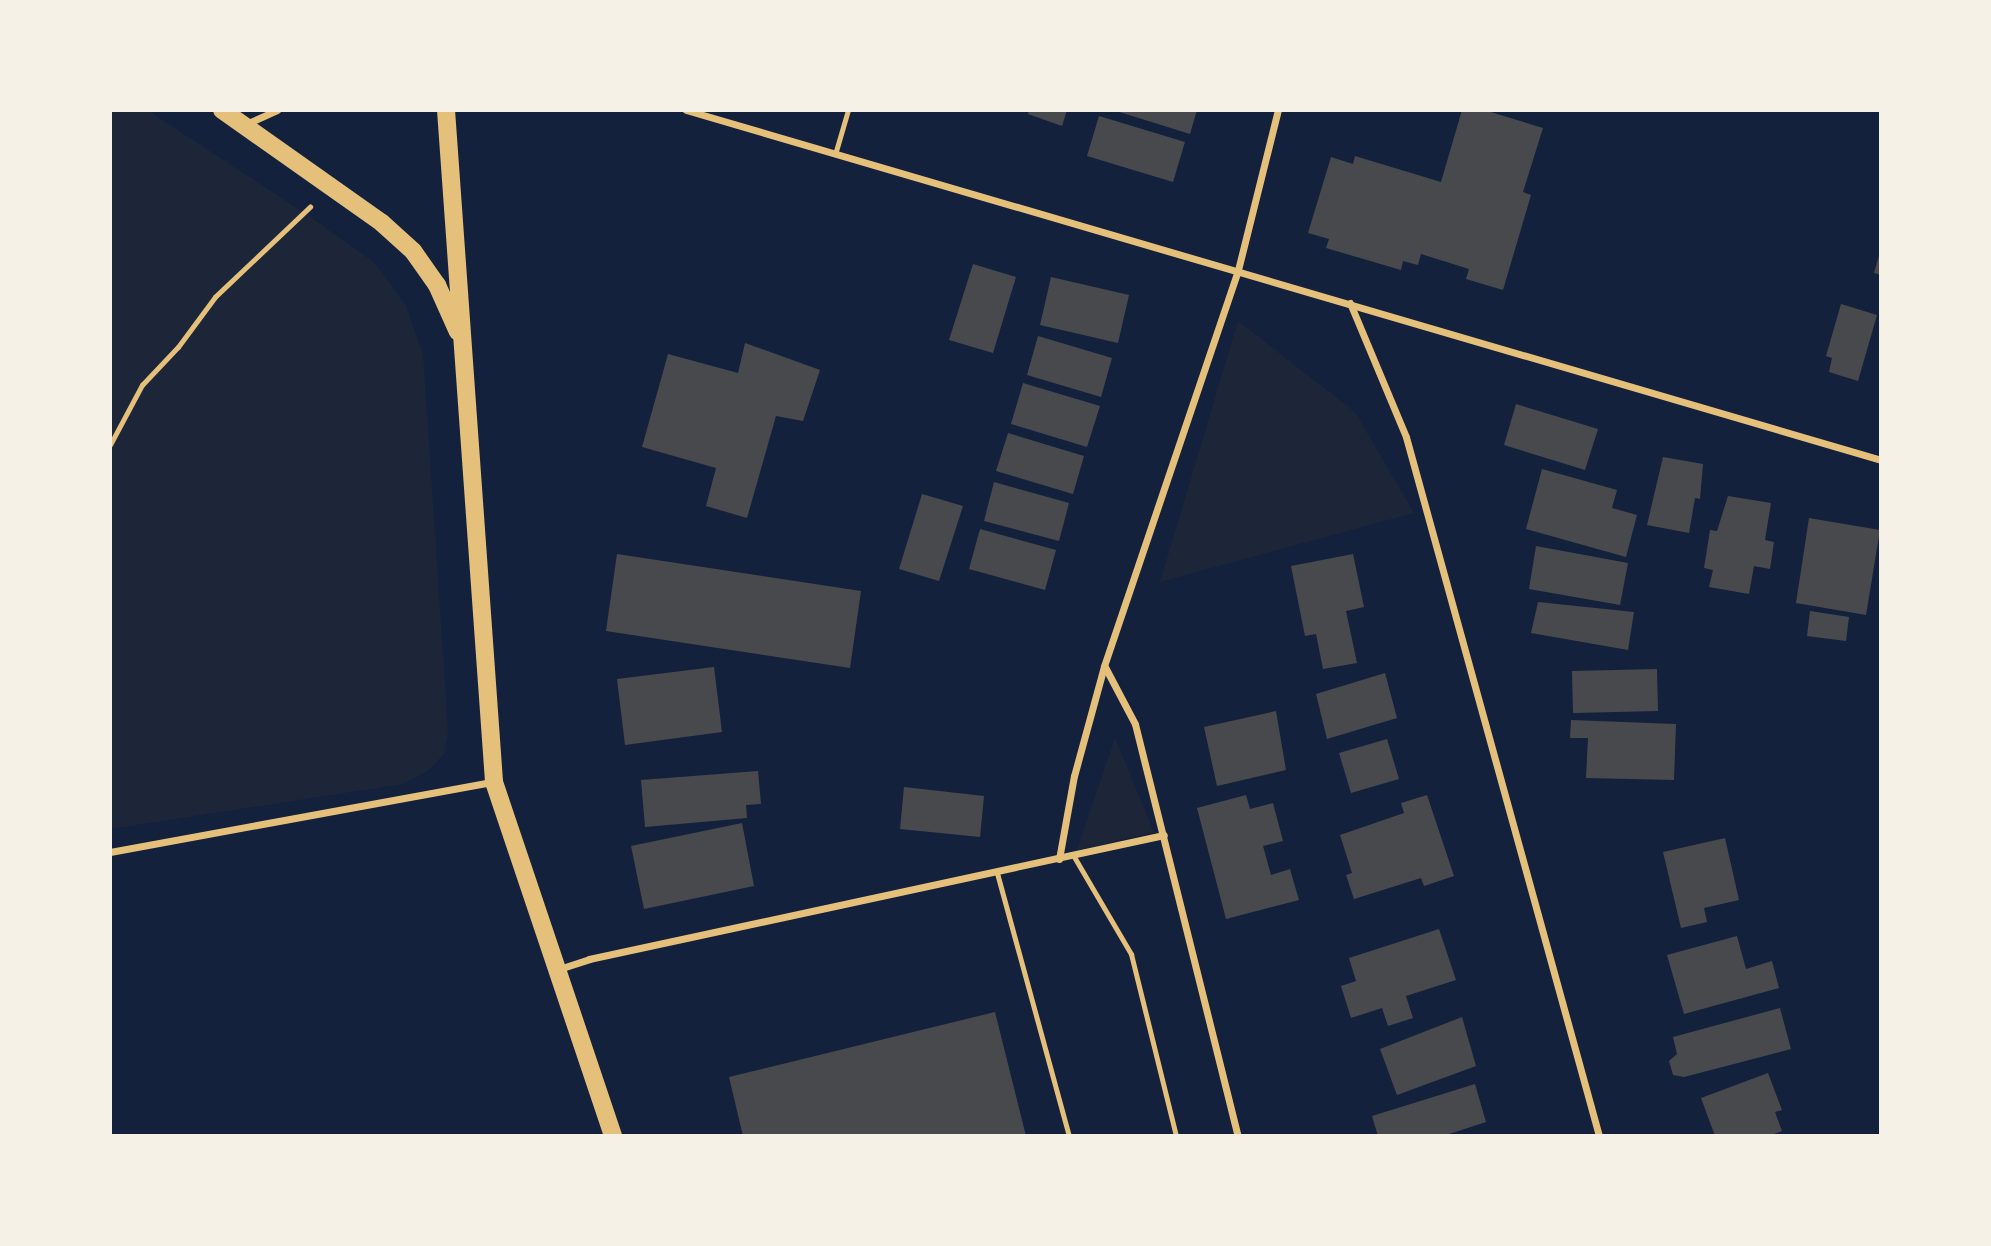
<!DOCTYPE html>
<html>
<head>
<meta charset="utf-8">
<style>
	body { margin:0 }
	#map { position:relative; width:1991px; height:1246px; overflow:hidden; background:#14213d; font-family:"Fira Sans Condensed",sans-serif }
	div>[style] { position:absolute }
	[style*='--x'] { left:calc(var(--x)*1px); top:calc(var(--y)*1px); width:calc(var(--w)*1px); rotate:calc(var(--a)*1deg) }
	.green>* { inset:0; background:#1d2539 }
	.building>* { inset:0; background:#48494c }
	.path>* { height:4.5px; margin:-2.25px; padding:0 2.25px; transform-origin:2.25px; border-radius:2.25px; background:#e5c07b }
	.service>* { height:5px; margin:-2.5px; padding:0 2.5px; transform-origin:2.5px; border-radius:2.5px; background:#e5c07b }
	.minor>* { height:7px; margin:-3.5px; padding:0 3.5px; transform-origin:3.5px; border-radius:3.5px; background:#e5c07b }
	.primary>* { height:18px; margin:-9px; padding:0 9px; transform-origin:9px; border-radius:9px; background:#e5c07b }
	span { translate:-50% -50%; white-space:nowrap; text-align:center; line-height:1.15; -webkit-text-stroke:7px #f6f1e7; paint-order:stroke }
	.frame { position:absolute; inset:0; border:112px solid #f6f1e7; pointer-events:none }
</style>
</head>
<body>
<div id="map">
	<div class="green">
		<i style="clip-path:polygon(110px 110px,147px 110px,309px 216px,375px 263px,406px 306px,423px 354px,448px 731px,444px 754px,428px 771px,403px 784px,110px 829px)"></i>
		<i style="clip-path:polygon(1238px 321px,1355px 412px,1414px 513px,1160px 582px)"></i>
		<i style="clip-path:polygon(1115px 738px,1154px 832px,1077px 850px)"></i>
	</div>
	<div class="building">
		<i style="clip-path:polygon(1029px 110px,1067px 110px,1062px 126px,1028px 114px)"></i>
		<i style="clip-path:polygon(1113px 110px,1197px 110px,1190px 134px)"></i>
		<i style="clip-path:polygon(1462px 110px,1484px 110px,1543px 128px,1523px 192px,1531px 195px,1503px 290px,1466px 279px,1469px 269px,1421px 254px,1418px 265px,1403px 261px,1401px 270px,1326px 248px,1329px 239px,1308px 233px,1331px 157px,1353px 164px,1355px 156px,1441px 182px)"></i>
		<i style="clip-path:polygon(1099px 116px,1185px 142px,1173px 182px,1087px 156px)"></i>
		<i style="clip-path:polygon(1880px 252px,1881px 252px,1881px 275px,1874px 273px)"></i>
		<i style="clip-path:polygon(973px 264px,1016px 277px,993px 353px,949px 340px)"></i>
		<i style="clip-path:polygon(1051px 277px,1129px 295px,1118px 343px,1040px 325px)"></i>
		<i style="clip-path:polygon(1841px 304px,1877px 315px,1858px 381px,1829px 372px,1832px 358px,1826px 356px)"></i>
		<i style="clip-path:polygon(1038px 336px,1112px 358px,1101px 397px,1027px 375px)"></i>
		<i style="clip-path:polygon(745px 343px,820px 370px,803px 421px,776px 416px,747px 518px,706px 506px,716px 468px,642px 447px,668px 354px,738px 373px)"></i>
		<i style="clip-path:polygon(1023px 383px,1100px 406px,1087px 447px,1011px 424px)"></i>
		<i style="clip-path:polygon(1516px 404px,1598px 429px,1585px 470px,1504px 445px)"></i>
		<i style="clip-path:polygon(1008px 433px,1084px 456px,1073px 494px,996px 471px)"></i>
		<i style="clip-path:polygon(1663px 457px,1703px 464px,1700px 499px,1695px 498px,1689px 533px,1647px 525px)"></i>
		<i style="clip-path:polygon(1542px 469px,1617px 490px,1612px 508px,1637px 515px,1626px 557px,1526px 529px)"></i>
		<i style="clip-path:polygon(994px 482px,1069px 503px,1059px 541px,984px 521px)"></i>
		<i style="clip-path:polygon(922px 494px,963px 506px,939px 581px,899px 569px)"></i>
		<i style="clip-path:polygon(1728px 496px,1771px 503px,1765px 540px,1774px 542px,1770px 569px,1754px 566px,1749px 594px,1709px 587px,1713px 570px,1704px 568px,1710px 530px,1717px 531px)"></i>
		<i style="clip-path:polygon(1809px 518px,1880px 530px,1866px 615px,1796px 603px)"></i>
		<i style="clip-path:polygon(980px 529px,1056px 550px,1045px 590px,969px 569px)"></i>
		<i style="clip-path:polygon(1536px 546px,1628px 563px,1620px 605px,1529px 589px)"></i>
		<i style="clip-path:polygon(617px 554px,861px 591px,850px 668px,606px 631px)"></i>
		<i style="clip-path:polygon(1353px 554px,1364px 607px,1346px 611px,1357px 663px,1323px 669px,1316px 634px,1305px 636px,1291px 566px)"></i>
		<i style="clip-path:polygon(1538px 602px,1634px 612px,1628px 650px,1531px 633px)"></i>
		<i style="clip-path:polygon(1810px 611px,1849px 617px,1846px 641px,1807px 636px)"></i>
		<i style="clip-path:polygon(714px 667px,722px 732px,625px 745px,617px 679px)"></i>
		<i style="clip-path:polygon(1657px 669px,1658px 711px,1573px 713px,1572px 671px)"></i>
		<i style="clip-path:polygon(1385px 673px,1397px 718px,1327px 739px,1316px 694px)"></i>
		<i style="clip-path:polygon(1276px 711px,1286px 770px,1217px 786px,1204px 727px)"></i>
		<i style="clip-path:polygon(1571px 720px,1676px 724px,1674px 780px,1586px 778px,1588px 738px,1570px 738px)"></i>
		<i style="clip-path:polygon(1387px 739px,1399px 779px,1351px 793px,1339px 753px)"></i>
		<i style="clip-path:polygon(758px 771px,761px 804px,746px 805px,747px 818px,645px 827px,641px 780px)"></i>
		<i style="clip-path:polygon(904px 787px,984px 796px,980px 837px,900px 829px)"></i>
		<i style="clip-path:polygon(1246px 795px,1250px 809px,1273px 803px,1283px 841px,1263px 846px,1271px 875px,1290px 869px,1299px 900px,1226px 919px,1197px 808px)"></i>
		<i style="clip-path:polygon(1427px 795px,1454px 876px,1424px 886px,1421px 878px,1354px 899px,1346px 875px,1352px 873px,1340px 835px,1404px 813px,1401px 803px)"></i>
		<i style="clip-path:polygon(742px 823px,754px 886px,644px 909px,631px 846px)"></i>
		<i style="clip-path:polygon(1725px 838px,1739px 900px,1704px 908px,1707px 922px,1681px 928px,1663px 852px)"></i>
		<i style="clip-path:polygon(1439px 929px,1456px 980px,1406px 996px,1413px 1018px,1388px 1026px,1382px 1008px,1351px 1018px,1341px 986px,1356px 981px,1349px 958px)"></i>
		<i style="clip-path:polygon(1737px 936px,1746px 969px,1772px 961px,1779px 988px,1684px 1014px,1667px 955px)"></i>
		<i style="clip-path:polygon(1780px 1008px,1791px 1049px,1684px 1077px,1673px 1075px,1669px 1061px,1677px 1054px,1673px 1037px)"></i>
		<i style="clip-path:polygon(995px 1012px,1026px 1136px,743px 1136px,729px 1077px)"></i>
		<i style="clip-path:polygon(1462px 1017px,1476px 1066px,1397px 1095px,1380px 1049px)"></i>
		<i style="clip-path:polygon(1768px 1073px,1782px 1110px,1775px 1112px,1782px 1131px,1769px 1136px,1715px 1136px,1701px 1098px)"></i>
		<i style="clip-path:polygon(1475px 1084px,1486px 1122px,1443px 1136px,1378px 1136px,1372px 1116px)"></i>
	</div>
	<div class="path">
		<i style="--x:110;--y:445;--w:68;--a:-61.9"></i>
		<i style="--x:142;--y:385;--w:52;--a:-46.5"></i>
		<i style="--x:178;--y:347;--w:62;--a:-53.5"></i>
		<i style="--x:215;--y:297;--w:131;--a:-43.5"></i>
	</div>
	<div class="service">
		<i style="--x:836;--y:151;--w:43;--a:-73.7"></i>
		<i style="--x:1073;--y:855;--w:115;--a:59.6"></i>
		<i style="--x:1131;--y:954;--w:187;--a:76.1"></i>
		<i style="--x:997;--y:873;--w:273;--a:74.7"></i>
	</div>
	<div class="minor">
		<i style="--x:686;--y:110;--w:1245;--a:16.32"></i>
		<i style="--x:246;--y:124;--w:34;--a:-24"></i>
		<i style="--x:1350;--y:303;--w:145;--a:67.3"></i>
		<i style="--x:1406;--y:437;--w:725;--a:74.56"></i>
		<i style="--x:1105;--y:667;--w:64;--a:62.2"></i>
		<i style="--x:1135;--y:724;--w:425;--a:76"></i>
		<i style="--x:110;--y:852;--w:388;--a:-10.4"></i>
		<i style="--x:1059;--y:859;--w:84;--a:-79.8"></i>
		<i style="--x:1074;--y:776;--w:114;--a:-74.7"></i>
		<i style="--x:1104;--y:666;--w:418;--a:-71.3"></i>
		<i style="--x:1238;--y:270;--w:165;--a:-76"></i>
		<i style="--x:559;--y:969;--w:32;--a:-18"></i>
		<i style="--x:589;--y:959;--w:588;--a:-12.17"></i>
	</div>
	<div class="primary">
		<i style="--x:222;--y:110;--w:196;--a:35.2"></i>
		<i style="--x:382;--y:223;--w:42;--a:42.1"></i>
		<i style="--x:413;--y:251;--w:42;--a:54.8"></i>
		<i style="--x:437;--y:285;--w:51;--a:65.9"></i>
		<i style="--x:446;--y:110;--w:674;--a:85.91"></i>
		<i style="--x:494;--y:782;--w:373;--a:71.4"></i>
	</div>
	<div class="frame"></div>
</div>
</body>
</html>
